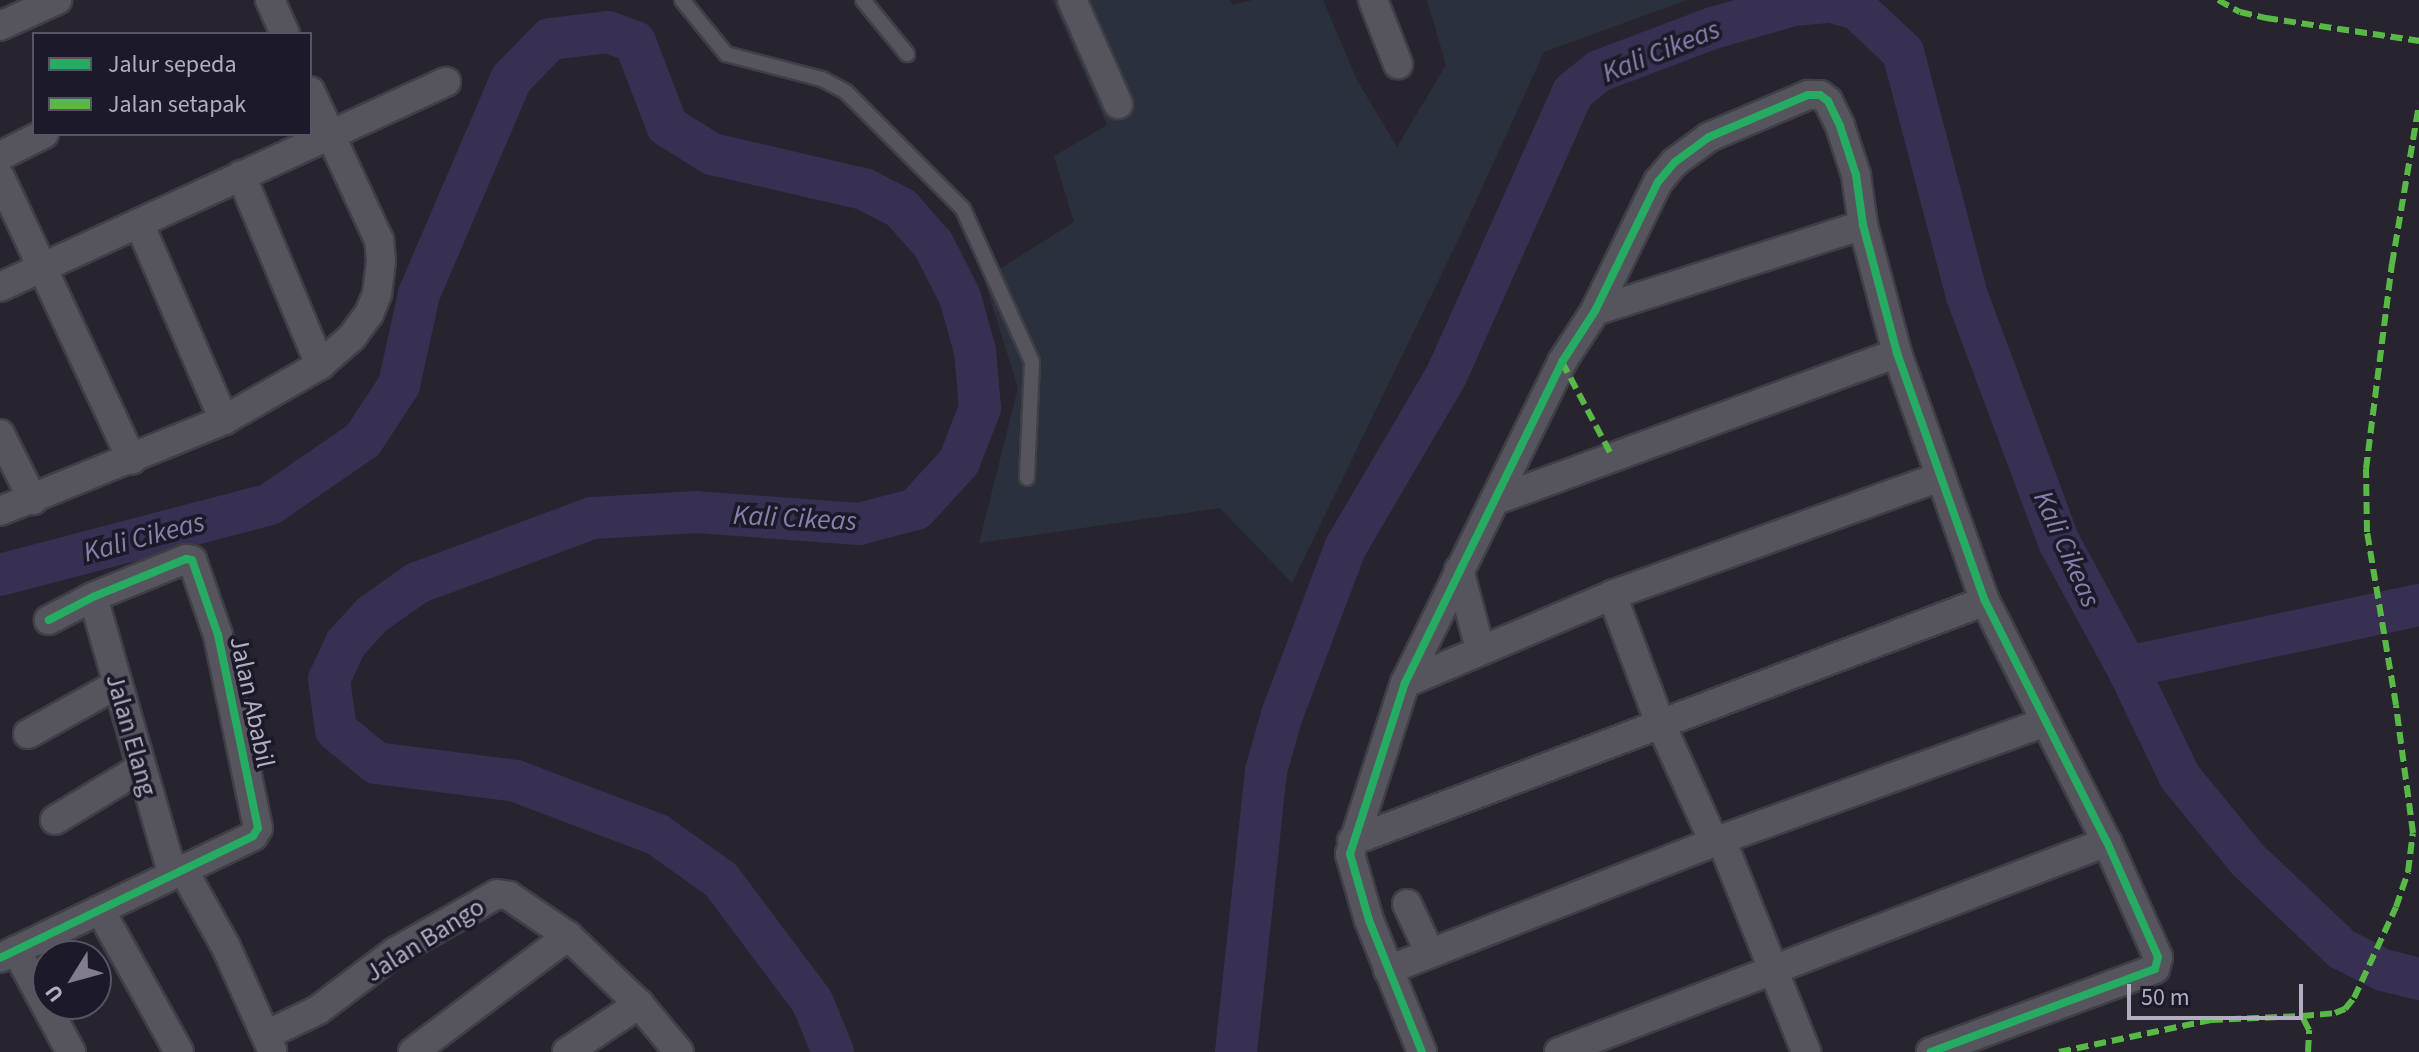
<!DOCTYPE html>
<html>
<head>
<meta charset="utf-8">
<style>
	body { margin:0 }
	#map { position:relative; width:2419px; height:1052px; overflow:hidden; background:#27242f; font-family:"Source Sans 3",sans-serif }
	div>[style] { position:absolute }
	[style*='--x'] { left:calc(var(--x)*1px); top:calc(var(--y)*1px); width:calc(var(--w)*1px); rotate:calc(var(--a)*1deg) }
	.green>* { inset:0; background:#2a313c }
	.river>* { height:42px; margin:-21px; padding:0 21px; transform-origin:21px; border-radius:21px; background:#373052 }
	.roads { filter:drop-shadow(2px 0 #403e46) drop-shadow(-2px 0 #403e46) drop-shadow(0 2px #403e46) drop-shadow(0 -2px #403e46) }
	.service>* { height:14px; margin:-7px; padding:0 7px; transform-origin:7px; border-radius:7px; background:#56545d }
	.minor>* { height:28px; margin:-14px; padding:0 14px; transform-origin:14px; border-radius:14px; background:#56545d }
	.quiet>* { height:6px; margin-top:-3px; transform-origin:0; background:repeating-linear-gradient(90deg,#58b947 0 12px,transparent 0 18px) }
	.cycleway>* { height:8px; margin:-4px; padding:0 4px; transform-origin:4px; border-radius:4px; background:#26ab63 }
	span { translate:-50% -50%; white-space:nowrap; text-align:center; line-height:1.15; -webkit-text-stroke:7px #1c1928; paint-order:stroke }
	.street-label { font-size:26px; color:#b2adc1 }
	.water-label { font-size:28px; color:#887fad; font-style:italic }
	.legend { position:absolute; left:32px; top:32px; width:280px; height:104px; box-sizing:border-box; background:#1c1928; border:2px solid #585465; margin:0; padding:10px 14px; list-style:none; font-size:24px; color:#b2adc1 }
	.legend li { display:flex; align-items:center; gap:16px; height:40px }
	.legend b { width:40px; border:2px solid #585465 }
	.north { position:absolute; left:32px; top:940px; width:80px; height:80px; box-sizing:border-box; background:#1c1928; border:2px solid #585465; border-radius:50%; rotate:233deg; font-size:22px; font-weight:700; line-height:32px; text-align:center; color:#b2adc1 }
	.north::after { content:''; display:block; margin:auto; width:28px; height:36px; background:#817d8e; clip-path:polygon(50% 0,100% 100%,50% 72%,0 100%) }
	.scale { position:absolute; left:2127px; top:984px; width:176px; height:36px; box-sizing:border-box; border:4px solid #b2adc1; border-top:0; padding-left:10px; font-size:24px; line-height:28px; white-space:nowrap; color:#b2adc1; -webkit-text-stroke:6px #1c1928; paint-order:stroke }
</style>
</head>
<body>
<div id="map">
	<div class="green">
		<i style="clip-path:polygon(1052px 0,1230px 0,1233px 5px,1252px 0,1323px 0,1357px 80px,1397px 147px,1446px 65px,1427px 0,1687px 0,1544px 52px,1459px 238px,1292px 583px,1220px 508px,979px 543px,1018px 388px,984px 279px,1074px 222px,1054px 156px,1107px 125px)"></i>
	</div>
	<div class="river">
		<i style="--x:0;--y:575;--w:279;--a:-14.7"></i>
		<i style="--x:270;--y:504;--w:113;--a:-34.5"></i>
		<i style="--x:363;--y:440;--w:66;--a:-56.8"></i>
		<i style="--x:399;--y:385;--w:93;--a:-77.6"></i>
		<i style="--x:419;--y:294;--w:234;--a:-66.8"></i>
		<i style="--x:511;--y:79;--w:56;--a:-45.7"></i>
		<i style="--x:550;--y:39;--w:58;--a:-6.9"></i>
		<i style="--x:608;--y:32;--w:29;--a:20"></i>
		<i style="--x:635;--y:42;--w:90;--a:69.1"></i>
		<i style="--x:667;--y:126;--w:53;--a:31.9"></i>
		<i style="--x:712;--y:154;--w:156;--a:13"></i>
		<i style="--x:864;--y:189;--w:42;--a:27.2"></i>
		<i style="--x:901;--y:208;--w:48;--a:48.4"></i>
		<i style="--x:933;--y:244;--w:59;--a:63"></i>
		<i style="--x:960;--y:297;--w:56;--a:74.5"></i>
		<i style="--x:975;--y:351;--w:57;--a:85"></i>
		<i style="--x:980;--y:408;--w:58;--a:111.3"></i>
		<i style="--x:959;--y:462;--w:64;--a:132.5"></i>
		<i style="--x:916;--y:509;--w:59;--a:165.3"></i>
		<i style="--x:859;--y:524;--w:162;--a:-175.8"></i>
		<i style="--x:697;--y:512;--w:105;--a:176.7"></i>
		<i style="--x:592;--y:518;--w:187;--a:159.6"></i>
		<i style="--x:417;--y:583;--w:54;--a:144.8"></i>
		<i style="--x:373;--y:614;--w:40;--a:133"></i>
		<i style="--x:346;--y:643;--w:40;--a:115"></i>
		<i style="--x:329;--y:679;--w:51;--a:82.2"></i>
		<i style="--x:336;--y:730;--w:52;--a:39.5"></i>
		<i style="--x:376;--y:763;--w:141;--a:7.3"></i>
		<i style="--x:516;--y:781;--w:152;--a:20.8"></i>
		<i style="--x:658;--y:835;--w:77;--a:35.5"></i>
		<i style="--x:721;--y:880;--w:151;--a:53.1"></i>
		<i style="--x:812;--y:1001;--w:55;--a:67.6"></i>
		<i style="--x:2127;--y:667;--w:299;--a:-12"></i>
		<i style="--x:1236;--y:1052;--w:283;--a:-83.9"></i>
		<i style="--x:1266;--y:771;--w:58;--a:-74.1"></i>
		<i style="--x:1282;--y:715;--w:178;--a:-69.3"></i>
		<i style="--x:1345;--y:548;--w:199;--a:-59.6"></i>
		<i style="--x:1446;--y:376;--w:311;--a:-65.9"></i>
		<i style="--x:1573;--y:92;--w:33;--a:-39"></i>
		<i style="--x:1599;--y:71;--w:122;--a:-20.7"></i>
		<i style="--x:1713;--y:28;--w:84;--a:-15.9"></i>
		<i style="--x:1794;--y:5;--w:38;--a:-5"></i>
		<i style="--x:1832;--y:2;--w:26;--a:16"></i>
		<i style="--x:1857;--y:9;--w:63;--a:43.1"></i>
		<i style="--x:1903;--y:52;--w:252;--a:75.3"></i>
		<i style="--x:1967;--y:296;--w:263;--a:69.5"></i>
		<i style="--x:2059;--y:542;--w:142;--a:61.5"></i>
		<i style="--x:2127;--y:667;--w:122;--a:64.3"></i>
		<i style="--x:2180;--y:777;--w:106;--a:50.7"></i>
		<i style="--x:2247;--y:859;--w:131;--a:43.5"></i>
		<i style="--x:2342;--y:949;--w:46;--a:27.1"></i>
		<i style="--x:2383;--y:970;--w:37;--a:14"></i>
	</div>
	<div class="roads">
		<div class="service">
			<i style="--x:682;--y:0;--w:70;--a:50.8"></i>
			<i style="--x:726;--y:54;--w:99;--a:14.6"></i>
			<i style="--x:822;--y:79;--w:27;--a:28"></i>
			<i style="--x:846;--y:92;--w:165;--a:45"></i>
			<i style="--x:963;--y:209;--w:168;--a:65.7"></i>
			<i style="--x:1032;--y:362;--w:116;--a:92.5"></i>
			<i style="--x:863;--y:0;--w:70;--a:50.8"></i>
		</div>
		<div class="minor">
			<i style="--x:270;--y:0;--w:37;--a:66"></i>
			<i style="--x:1072;--y:0;--w:114;--a:66.1"></i>
			<i style="--x:1373;--y:0;--w:69;--a:68.7"></i>
			<i style="--x:0;--y:26;--w:63;--a:-24.5"></i>
			<i style="--x:0;--y:156;--w:49;--a:-26.6"></i>
			<i style="--x:241;--y:175;--w:206;--a:67.4"></i>
			<i style="--x:0;--y:177;--w:312;--a:65"></i>
			<i style="--x:139;--y:223;--w:215;--a:66.7"></i>
			<i style="--x:0;--y:287;--w:491;--a:-24.7"></i>
			<i style="--x:1595;--y:311;--w:281;--a:-17.8"></i>
			<i style="--x:0;--y:434;--w:74;--a:63.4"></i>
			<i style="--x:1496;--y:500;--w:427;--a:-20.1"></i>
			<i style="--x:0;--y:511;--w:242;--a:-22.1"></i>
			<i style="--x:224;--y:420;--w:111;--a:-29.8"></i>
			<i style="--x:320;--y:365;--w:43;--a:-41.2"></i>
			<i style="--x:352;--y:337;--w:29;--a:-54"></i>
			<i style="--x:369;--y:314;--w:22;--a:-68"></i>
			<i style="--x:377;--y:294;--w:33;--a:-83"></i>
			<i style="--x:381;--y:261;--w:21;--a:-95"></i>
			<i style="--x:379;--y:240;--w:164;--a:-114.8"></i>
			<i style="--x:1459;--y:570;--w:82;--a:75.1"></i>
			<i style="--x:1612;--y:595;--w:131;--a:69.5"></i>
			<i style="--x:1658;--y:718;--w:136;--a:65.7"></i>
			<i style="--x:1714;--y:842;--w:9;--a:13"></i>
			<i style="--x:1723;--y:844;--w:224;--a:68.2"></i>
			<i style="--x:93;--y:597;--w:287;--a:74"></i>
			<i style="--x:1405;--y:683;--w:225;--a:-23"></i>
			<i style="--x:1612;--y:595;--w:349;--a:-19.8"></i>
			<i style="--x:28;--y:734;--w:101;--a:-29.1"></i>
			<i style="--x:55;--y:820;--w:100;--a:-31.2"></i>
			<i style="--x:1352;--y:841;--w:677;--a:-20.76"></i>
			<i style="--x:182;--y:868;--w:90;--a:60.9"></i>
			<i style="--x:226;--y:947;--w:113;--a:65.9"></i>
			<i style="--x:1407;--y:904;--w:54;--a:64.9"></i>
			<i style="--x:100;--y:910;--w:162;--a:60.9"></i>
			<i style="--x:16;--y:950;--w:116;--a:61.7"></i>
			<i style="--x:0;--y:958;--w:281;--a:-25.7"></i>
			<i style="--x:253;--y:836;--w:9;--a:-58"></i>
			<i style="--x:258;--y:828;--w:197;--a:-101.7"></i>
			<i style="--x:218;--y:635;--w:79;--a:-109.1"></i>
			<i style="--x:192;--y:560;--w:6;--a:-171"></i>
			<i style="--x:186;--y:559;--w:100;--a:157.8"></i>
			<i style="--x:93;--y:597;--w:50;--a:152.4"></i>
			<i style="--x:1388;--y:970;--w:350;--a:-21.4"></i>
			<i style="--x:1714;--y:842;--w:353;--a:-19.9"></i>
			<i style="--x:266;--y:1035;--w:58;--a:-25.7"></i>
			<i style="--x:318;--y:1010;--w:96;--a:-37"></i>
			<i style="--x:395;--y:952;--w:117;--a:-29.6"></i>
			<i style="--x:497;--y:894;--w:12;--a:9"></i>
			<i style="--x:509;--y:896;--w:71;--a:34.1"></i>
			<i style="--x:568;--y:936;--w:98;--a:43.8"></i>
			<i style="--x:639;--y:1004;--w:62;--a:50.2"></i>
			<i style="--x:413;--y:1052;--w:194;--a:-36.8"></i>
			<i style="--x:567;--y:1052;--w:87;--a:-33.7"></i>
			<i style="--x:1422;--y:1052;--w:142;--a:-111.9"></i>
			<i style="--x:1369;--y:920;--w:69;--a:-106.1"></i>
			<i style="--x:1350;--y:854;--w:180;--a:-72.2"></i>
			<i style="--x:1405;--y:683;--w:357;--a:-63.9"></i>
			<i style="--x:1562;--y:362;--w:61;--a:-57.1"></i>
			<i style="--x:1595;--y:311;--w:144;--a:-64"></i>
			<i style="--x:1658;--y:182;--w:26;--a:-50"></i>
			<i style="--x:1675;--y:162;--w:42;--a:-36.3"></i>
			<i style="--x:1709;--y:137;--w:108;--a:-23"></i>
			<i style="--x:1808;--y:95;--w:12;--a:0"></i>
			<i style="--x:1820;--y:95;--w:10;--a:37"></i>
			<i style="--x:1828;--y:101;--w:28;--a:64"></i>
			<i style="--x:1840;--y:126;--w:52;--a:71.9"></i>
			<i style="--x:1856;--y:175;--w:50;--a:82"></i>
			<i style="--x:1863;--y:225;--w:132;--a:75.1"></i>
			<i style="--x:1897;--y:353;--w:263;--a:70.5"></i>
			<i style="--x:1985;--y:601;--w:270;--a:63.2"></i>
			<i style="--x:2107;--y:842;--w:126;--a:66.1"></i>
			<i style="--x:2158;--y:957;--w:12;--a:104"></i>
			<i style="--x:2155;--y:969;--w:239;--a:159.7"></i>
			<i style="--x:1559;--y:1052;--w:587;--a:-20.97"></i>
		</div>
	</div>
	<div class="quiet">
		<i style="--x:2218;--y:0;--w:25;--a:29"></i>
		<i style="--x:2240;--y:12;--w:27;--a:13"></i>
		<i style="--x:2266;--y:18;--w:155;--a:8.5"></i>
		<i style="--x:1562;--y:362;--w:106;--a:62"></i>
		<i style="--x:2059;--y:1052;--w:155;--a:-11.9"></i>
		<i style="--x:2211;--y:1020;--w:91;--a:-2.5"></i>
		<i style="--x:2308;--y:1052;--w:22;--a:-87"></i>
		<i style="--x:2309;--y:1030;--w:16;--a:-117"></i>
		<i style="--x:2302;--y:1016;--w:33;--a:-5"></i>
		<i style="--x:2335;--y:1013;--w:11;--a:-22"></i>
		<i style="--x:2345;--y:1009;--w:14;--a:-51"></i>
		<i style="--x:2354;--y:998;--w:100;--a:-65.2"></i>
		<i style="--x:2396;--y:907;--w:37;--a:-71"></i>
		<i style="--x:2408;--y:872;--w:39;--a:-83"></i>
		<i style="--x:2413;--y:833;--w:129;--a:-97.6"></i>
		<i style="--x:2396;--y:705;--w:175;--a:-99.5"></i>
		<i style="--x:2367;--y:532;--w:63;--a:-90.9"></i>
		<i style="--x:2366;--y:469;--w:207;--a:-82.8"></i>
		<i style="--x:2392;--y:264;--w:162;--a:-80.4"></i>
	</div>
	<div class="cycleway">
		<i style="--x:0;--y:958;--w:281;--a:-25.7"></i>
		<i style="--x:253;--y:836;--w:9;--a:-58"></i>
		<i style="--x:258;--y:828;--w:197;--a:-101.7"></i>
		<i style="--x:218;--y:635;--w:79;--a:-109.1"></i>
		<i style="--x:192;--y:560;--w:6;--a:-171"></i>
		<i style="--x:186;--y:559;--w:100;--a:157.8"></i>
		<i style="--x:93;--y:597;--w:50;--a:152.4"></i>
		<i style="--x:1422;--y:1052;--w:142;--a:-111.9"></i>
		<i style="--x:1369;--y:920;--w:69;--a:-106.1"></i>
		<i style="--x:1350;--y:854;--w:180;--a:-72.2"></i>
		<i style="--x:1405;--y:683;--w:357;--a:-63.9"></i>
		<i style="--x:1562;--y:362;--w:61;--a:-57.1"></i>
		<i style="--x:1595;--y:311;--w:144;--a:-64"></i>
		<i style="--x:1658;--y:182;--w:26;--a:-50"></i>
		<i style="--x:1675;--y:162;--w:42;--a:-36.3"></i>
		<i style="--x:1709;--y:137;--w:108;--a:-23"></i>
		<i style="--x:1808;--y:95;--w:12;--a:0"></i>
		<i style="--x:1820;--y:95;--w:10;--a:37"></i>
		<i style="--x:1828;--y:101;--w:28;--a:64"></i>
		<i style="--x:1840;--y:126;--w:52;--a:71.9"></i>
		<i style="--x:1856;--y:175;--w:50;--a:82"></i>
		<i style="--x:1863;--y:225;--w:132;--a:75.1"></i>
		<i style="--x:1897;--y:353;--w:263;--a:70.5"></i>
		<i style="--x:1985;--y:601;--w:270;--a:63.2"></i>
		<i style="--x:2107;--y:842;--w:126;--a:66.1"></i>
		<i style="--x:2158;--y:957;--w:12;--a:104"></i>
		<i style="--x:2155;--y:969;--w:239;--a:159.7"></i>
	</div>
	<div class="street-label">
		<span style="left:252px;top:702px;rotate:78deg">Jalan Ababil</span>
		<span style="left:131px;top:735px;rotate:74deg">Jalan Elang</span>
		<span style="left:425px;top:940px;rotate:-32deg">Jalan Bango</span>
	</div>
	<div class="water-label">
		<span style="left:1661px;top:51px;rotate:-22deg">Kali Cikeas</span>
		<span style="left:795px;top:518px;rotate:3deg">Kali Cikeas</span>
		<span style="left:144px;top:537px;rotate:-15deg">Kali Cikeas</span>
		<span style="left:2067px;top:549px;rotate:66deg">Kali Cikeas</span>
	</div>
	<ul class="legend">
	<li><b style="height:10px;background:#26ab63"></b>Jalur sepeda</li>
	<li><b style="height:10px;background:#58b947"></b>Jalan setapak</li>
	</ul>
	<div class="north">U</div>
	<div class="scale">50 m</div>
</div>
</body>
</html>
